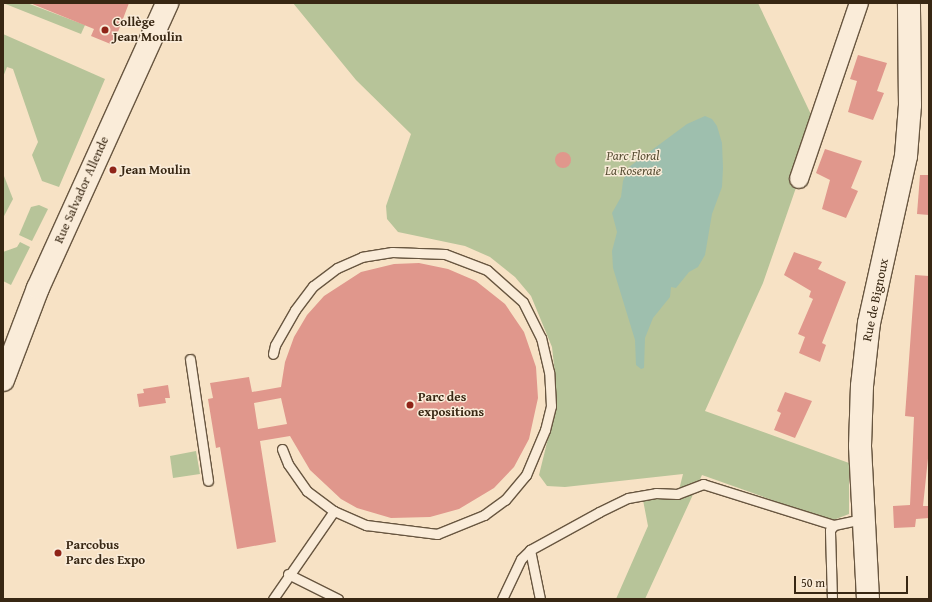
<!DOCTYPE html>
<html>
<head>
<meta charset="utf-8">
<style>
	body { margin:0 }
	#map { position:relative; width:932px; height:602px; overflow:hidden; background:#f7e2c5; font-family:"Gentium Book Plus",serif }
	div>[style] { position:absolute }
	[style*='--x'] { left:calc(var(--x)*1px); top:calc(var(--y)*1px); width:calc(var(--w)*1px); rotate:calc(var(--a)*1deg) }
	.green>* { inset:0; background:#b7c499 }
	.water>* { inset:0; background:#9ebfae }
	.building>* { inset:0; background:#e0978c }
	.round { border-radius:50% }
	.roads { filter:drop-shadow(1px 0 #685640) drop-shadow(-1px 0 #685640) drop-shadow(0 1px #685640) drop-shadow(0 -1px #685640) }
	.lane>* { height:9px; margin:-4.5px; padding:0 4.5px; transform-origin:4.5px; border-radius:4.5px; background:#faecd9 }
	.street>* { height:18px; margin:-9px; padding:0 9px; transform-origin:9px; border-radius:9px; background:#faecd9 }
	.secondary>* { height:22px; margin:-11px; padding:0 11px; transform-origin:11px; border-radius:11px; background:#faecd9 }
	.dots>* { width:11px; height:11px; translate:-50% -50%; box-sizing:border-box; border:2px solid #faecd9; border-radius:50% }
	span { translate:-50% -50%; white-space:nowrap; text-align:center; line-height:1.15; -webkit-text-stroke:3px #faecd9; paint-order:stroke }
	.poi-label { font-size:13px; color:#382713; font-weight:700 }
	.left { translate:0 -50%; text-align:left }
	.park-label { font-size:13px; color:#584e34; font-style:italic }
	.street-label { font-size:13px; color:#382713 }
	.frame { position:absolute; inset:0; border:4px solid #382713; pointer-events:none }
	.scale { position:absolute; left:794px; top:576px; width:114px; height:18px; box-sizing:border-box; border:2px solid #382713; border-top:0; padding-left:5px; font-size:12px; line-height:14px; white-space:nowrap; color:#382713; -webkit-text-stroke:3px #faecd9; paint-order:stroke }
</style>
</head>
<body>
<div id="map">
	<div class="green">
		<i style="clip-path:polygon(3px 3px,27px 3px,85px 25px,81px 34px)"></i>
		<i style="clip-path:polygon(293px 3px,758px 3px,817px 127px,763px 283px,705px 411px,849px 463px,849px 514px,831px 521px,702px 475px,645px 599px,616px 599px,648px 526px,643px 500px,677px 498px,683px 474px,565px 487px,547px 486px,539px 475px,555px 410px,556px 383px,552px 347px,531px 296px,515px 277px,490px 257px,465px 246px,398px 232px,387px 219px,386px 206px,411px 134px,356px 80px)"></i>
		<i style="clip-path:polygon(3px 34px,105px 79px,59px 187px,42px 181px,32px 155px,38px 142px,13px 69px,7px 67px,3px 77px)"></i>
		<i style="clip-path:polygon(4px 176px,13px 199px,3px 218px,3px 176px)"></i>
		<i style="clip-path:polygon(39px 205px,48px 209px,32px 241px,19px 235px,31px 207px)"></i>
		<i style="clip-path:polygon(20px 242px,30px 247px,11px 285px,3px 281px,3px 252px,17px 247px)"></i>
		<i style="clip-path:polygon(196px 451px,200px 474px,173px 478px,170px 456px)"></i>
	</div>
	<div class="water">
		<i style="clip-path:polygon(705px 116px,712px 119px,717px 126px,722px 143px,723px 168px,722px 187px,712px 214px,705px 255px,698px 267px,689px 272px,676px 288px,671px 287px,670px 297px,653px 318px,645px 338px,644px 368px,641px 369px,636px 365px,635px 340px,613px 268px,612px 251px,617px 232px,612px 213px,621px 197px,623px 181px,629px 167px,687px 124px)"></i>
	</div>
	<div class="building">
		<i style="clip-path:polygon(30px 3px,129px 3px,113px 45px,91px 36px,94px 29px)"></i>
		<i style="clip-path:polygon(858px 55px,887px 63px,877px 91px,884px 93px,873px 120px,848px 112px,857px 81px,850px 79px)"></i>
		<i style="clip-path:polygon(825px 149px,862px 161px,851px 188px,858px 191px,846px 218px,822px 209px,830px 180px,816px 173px)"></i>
		<i class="round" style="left:555px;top:152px;width:16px;height:16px"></i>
		<i style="clip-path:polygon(920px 175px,929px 175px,929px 215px,917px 214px)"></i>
		<i style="clip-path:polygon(794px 252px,822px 262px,818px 269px,846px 282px,822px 343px,826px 345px,820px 362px,799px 353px,805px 337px,798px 334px,813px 299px,809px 297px,811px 291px,784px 275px)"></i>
		<i style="clip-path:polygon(evenodd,419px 263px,448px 269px,476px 281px,505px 304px,524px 332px,536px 367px,538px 398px,529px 439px,514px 467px,494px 488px,459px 509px,430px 517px,391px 518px,357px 508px,341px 499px,310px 470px,290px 436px,260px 441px,276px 542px,237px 549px,220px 447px,216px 448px,208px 399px,213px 398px,210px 383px,249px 377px,252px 392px,281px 387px,285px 362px,294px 337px,307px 315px,324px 296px,361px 272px,394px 264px,419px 263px,281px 398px,287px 424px,258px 429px,254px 403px,281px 398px)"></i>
		<i style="clip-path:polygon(915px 275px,929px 276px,929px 449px,923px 506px,929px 506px,929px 518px,916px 519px,915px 527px,894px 528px,893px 506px,910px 505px,914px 417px,905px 416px)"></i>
		<i style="clip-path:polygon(168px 385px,170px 398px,165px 398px,166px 403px,139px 407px,137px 394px,144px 393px,143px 389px)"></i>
		<i style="clip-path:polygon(785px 392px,812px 401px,795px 438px,774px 430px,781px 413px,777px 411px)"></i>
	</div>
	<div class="roads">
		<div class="lane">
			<i style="--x:190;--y:359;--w:123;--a:81.6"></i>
			<i style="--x:282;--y:449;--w:16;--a:68"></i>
			<i style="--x:288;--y:464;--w:33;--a:55"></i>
			<i style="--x:307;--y:491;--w:34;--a:37"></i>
			<i style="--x:530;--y:550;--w:50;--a:78.5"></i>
			<i style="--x:288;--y:574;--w:56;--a:26.6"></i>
			<i style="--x:273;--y:599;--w:107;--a:-55.3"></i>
			<i style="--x:334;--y:511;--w:35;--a:24"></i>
			<i style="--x:366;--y:525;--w:72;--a:7.2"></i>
			<i style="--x:437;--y:534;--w:51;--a:-22"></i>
			<i style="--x:484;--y:515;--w:26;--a:-36"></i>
			<i style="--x:505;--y:500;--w:33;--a:-50"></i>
			<i style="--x:526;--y:475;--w:49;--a:-67.1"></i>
			<i style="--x:545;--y:430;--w:25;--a:-76"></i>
			<i style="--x:551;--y:406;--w:34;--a:-93"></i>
			<i style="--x:549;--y:372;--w:35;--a:-103"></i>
			<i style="--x:541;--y:338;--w:40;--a:-116.6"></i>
			<i style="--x:523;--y:302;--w:48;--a:-138.4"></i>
			<i style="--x:487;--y:270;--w:45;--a:-159.1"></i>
			<i style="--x:445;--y:254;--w:53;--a:-177.8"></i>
			<i style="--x:392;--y:252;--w:30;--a:171"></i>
			<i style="--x:362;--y:257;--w:27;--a:156"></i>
			<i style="--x:337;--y:268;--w:30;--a:143"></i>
			<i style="--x:313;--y:286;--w:30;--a:127"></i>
			<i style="--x:295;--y:310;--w:40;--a:119.7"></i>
			<i style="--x:275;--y:345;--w:9;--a:103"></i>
			<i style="--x:502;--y:599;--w:44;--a:-64.6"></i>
			<i style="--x:521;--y:559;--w:13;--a:-45"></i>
			<i style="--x:530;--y:550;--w:79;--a:-28.8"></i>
			<i style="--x:599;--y:512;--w:32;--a:-26"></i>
			<i style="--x:628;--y:498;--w:28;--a:-10"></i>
			<i style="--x:656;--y:493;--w:21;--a:3"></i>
			<i style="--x:677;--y:494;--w:28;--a:-21"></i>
			<i style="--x:703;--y:484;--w:137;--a:17.4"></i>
			<i style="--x:832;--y:599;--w:69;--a:-91.7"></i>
			<i style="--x:830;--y:530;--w:6;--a:-51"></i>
			<i style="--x:834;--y:525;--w:30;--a:-12"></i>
		</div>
		<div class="street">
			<i style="--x:799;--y:179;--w:186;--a:-71.2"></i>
		</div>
		<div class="secondary">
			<i style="--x:3;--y:380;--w:98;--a:-69.2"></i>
			<i style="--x:38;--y:288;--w:313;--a:-65.6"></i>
			<i style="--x:868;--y:599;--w:153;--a:-93"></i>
			<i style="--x:860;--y:446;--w:60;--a:-88.1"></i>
			<i style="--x:862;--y:386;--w:63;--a:-83.7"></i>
			<i style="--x:869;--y:323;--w:171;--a:-77.5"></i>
			<i style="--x:906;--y:156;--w:51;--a:-85.5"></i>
			<i style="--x:910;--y:105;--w:102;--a:-90.6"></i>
		</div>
	</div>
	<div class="dots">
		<i style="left:105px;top:30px;background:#8f2418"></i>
		<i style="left:113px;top:170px;background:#8f2418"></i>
		<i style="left:410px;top:405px;background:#8f2418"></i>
		<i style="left:58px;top:553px;background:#8f2418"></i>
	</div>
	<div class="poi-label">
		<span class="left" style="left:113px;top:30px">Collège<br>Jean Moulin</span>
		<span class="left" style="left:121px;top:170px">Jean Moulin</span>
		<span class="left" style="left:418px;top:405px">Parc des<br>expositions</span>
		<span class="left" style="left:66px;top:553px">Parcobus<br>Parc des Expo</span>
	</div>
	<div class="park-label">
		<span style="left:633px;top:164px">Parc Floral<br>La Roseraie</span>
	</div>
	<div class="street-label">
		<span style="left:82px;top:190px;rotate:-66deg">Rue Salvador Allende</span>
		<span style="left:876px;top:300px;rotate:-78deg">Rue de Bignoux</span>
	</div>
	<div class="frame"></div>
	<div class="scale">50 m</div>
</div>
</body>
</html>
